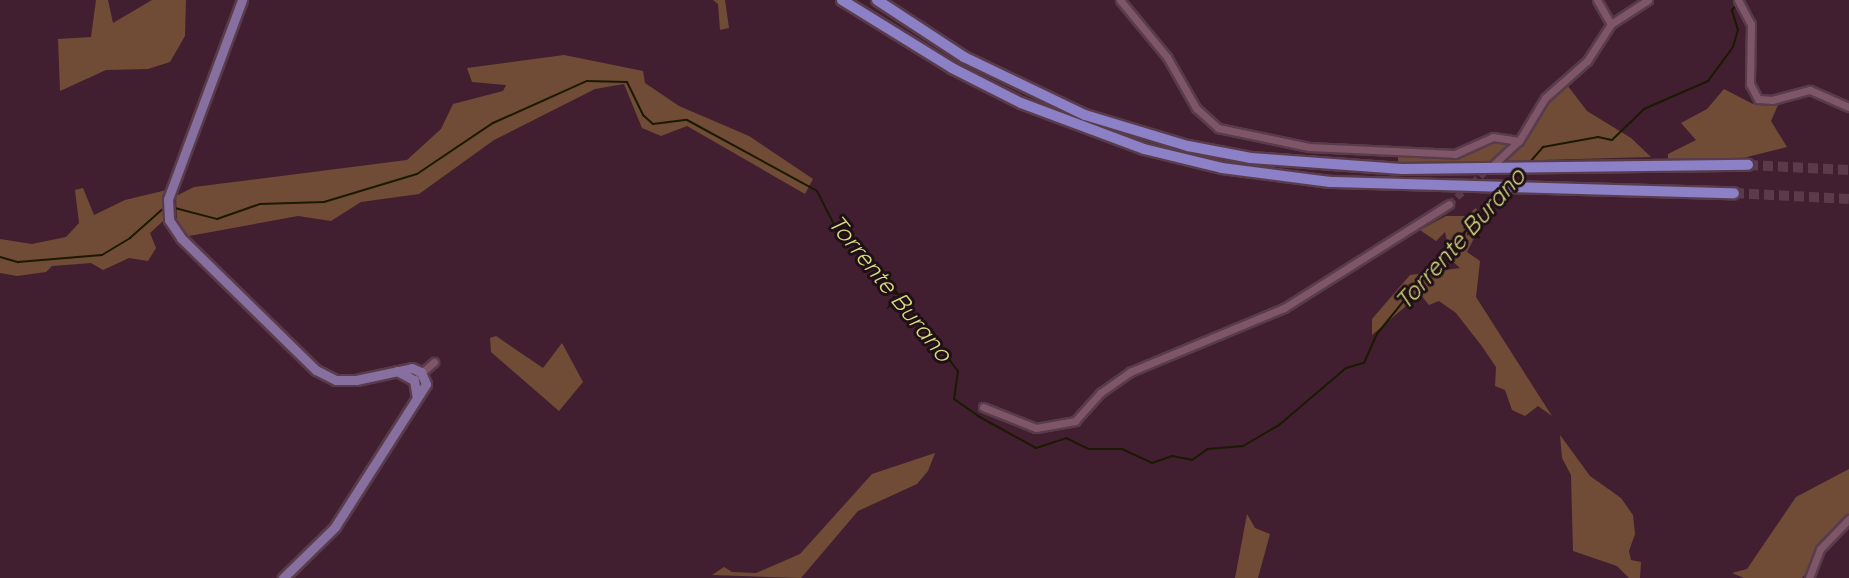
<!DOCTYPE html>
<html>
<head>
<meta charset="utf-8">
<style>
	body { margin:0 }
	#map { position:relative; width:1849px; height:578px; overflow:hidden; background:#421f30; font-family:Quicksand,sans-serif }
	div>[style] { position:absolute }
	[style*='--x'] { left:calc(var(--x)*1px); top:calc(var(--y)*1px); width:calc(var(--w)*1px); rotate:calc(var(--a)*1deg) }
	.green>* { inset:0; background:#704c37 }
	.stream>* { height:2px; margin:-1px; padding:0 1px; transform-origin:1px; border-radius:1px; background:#1a1a00 }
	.minor-tunnel>* { height:7px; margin-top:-3.5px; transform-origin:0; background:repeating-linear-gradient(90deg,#5b3a4a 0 7px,transparent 0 10.5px) }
	.highway-tunnel>* { height:10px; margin-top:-5px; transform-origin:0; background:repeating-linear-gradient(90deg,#5b3a4a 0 10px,transparent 0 15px) }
	.roads { filter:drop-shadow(2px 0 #593c4b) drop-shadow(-2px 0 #593c4b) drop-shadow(0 2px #593c4b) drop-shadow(0 -2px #593c4b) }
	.minor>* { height:7px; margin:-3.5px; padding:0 3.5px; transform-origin:3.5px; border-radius:3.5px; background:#7f5668 }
	.major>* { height:9px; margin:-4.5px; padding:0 4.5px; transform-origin:4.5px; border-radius:4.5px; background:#876fa0 }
	.highway>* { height:10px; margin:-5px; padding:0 5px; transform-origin:5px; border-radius:5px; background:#8c80c6 }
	span { translate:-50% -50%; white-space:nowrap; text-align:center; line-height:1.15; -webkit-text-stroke:6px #1f0f16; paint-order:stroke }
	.water-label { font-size:24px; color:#d8dd7e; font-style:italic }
</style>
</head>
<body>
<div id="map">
	<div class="green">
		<i style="clip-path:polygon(96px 0,108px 0,113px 23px,152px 0,186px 0,185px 36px,170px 62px,148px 69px,106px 70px,60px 91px,58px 39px,91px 37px)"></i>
		<i style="clip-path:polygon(713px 0,725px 0,729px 28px,720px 30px,718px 4px)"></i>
		<i style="clip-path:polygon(564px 55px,643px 71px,645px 83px,679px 106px,749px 136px,813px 179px,805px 194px,687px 126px,661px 136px,642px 128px,624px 84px,595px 89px,494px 140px,419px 194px,361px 202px,331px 221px,298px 216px,189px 236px,177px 224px,176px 196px,194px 187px,407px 160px,441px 129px,453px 104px,503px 91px,506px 85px,472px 82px,467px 68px)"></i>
		<i style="clip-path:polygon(1567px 85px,1587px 111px,1631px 138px,1651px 157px,1398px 164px,1398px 154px,1461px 157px,1502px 138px,1519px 147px,1549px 102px)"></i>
		<i style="clip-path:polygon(1724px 89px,1753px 104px,1778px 105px,1771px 121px,1787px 147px,1739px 159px,1668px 159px,1668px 154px,1696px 140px,1681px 123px,1707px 109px)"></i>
		<i style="clip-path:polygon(83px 188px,94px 215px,125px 200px,167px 190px,163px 221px,150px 233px,156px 248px,148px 261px,129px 258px,103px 270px,91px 263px,52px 266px,46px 272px,17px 276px,0 273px,0 239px,32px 244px,66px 237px,79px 223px,75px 190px)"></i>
		<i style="clip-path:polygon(1476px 208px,1483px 220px,1467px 252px,1480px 261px,1476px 297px,1552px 416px,1538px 406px,1525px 416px,1512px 410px,1505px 390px,1495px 386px,1496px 367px,1481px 345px,1456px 313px,1439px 301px,1429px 305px,1420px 294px,1372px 335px,1372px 319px,1410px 275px,1460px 268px,1451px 260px,1445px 232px,1436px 241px,1420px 230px,1446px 216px,1466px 216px)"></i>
		<i style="clip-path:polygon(496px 336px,543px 368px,562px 343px,583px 382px,559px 411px,491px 352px,490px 338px)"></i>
		<i style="clip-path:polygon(1560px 435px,1590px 476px,1621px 498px,1633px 515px,1635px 534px,1629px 551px,1631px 560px,1641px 562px,1640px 578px,1629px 578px,1617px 566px,1573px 551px,1571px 475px,1562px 458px)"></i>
		<i style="clip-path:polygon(935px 453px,928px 471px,917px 484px,858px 511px,801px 578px,712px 575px,724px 567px,732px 572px,756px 573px,800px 554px,872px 474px)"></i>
		<i style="clip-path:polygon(1849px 469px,1849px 520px,1802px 578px,1744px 578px,1732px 573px,1747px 569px,1796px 497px)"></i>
		<i style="clip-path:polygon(1247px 514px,1255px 528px,1270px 534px,1258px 578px,1235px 578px)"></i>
	</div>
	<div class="stream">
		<i style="--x:1530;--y:162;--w:20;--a:-49"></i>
		<i style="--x:1543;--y:147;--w:56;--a:-10.3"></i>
		<i style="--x:1598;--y:137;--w:14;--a:12"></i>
		<i style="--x:1612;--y:140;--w:45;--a:-44.1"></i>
		<i style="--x:1644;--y:109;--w:70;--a:-23.6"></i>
		<i style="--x:1708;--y:81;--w:42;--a:-53.7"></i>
		<i style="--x:1733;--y:47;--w:18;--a:-74"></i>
		<i style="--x:1738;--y:30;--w:21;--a:-107"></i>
		<i style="--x:1732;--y:10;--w:6;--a:-45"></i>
		<i style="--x:1511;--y:183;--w:16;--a:-50"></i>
		<i style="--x:171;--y:207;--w:48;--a:14.6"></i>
		<i style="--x:217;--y:219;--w:46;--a:-19.2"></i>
		<i style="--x:260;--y:204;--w:64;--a:-1.8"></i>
		<i style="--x:324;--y:202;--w:97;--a:-16.8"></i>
		<i style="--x:417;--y:174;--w:92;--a:-33.9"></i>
		<i style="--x:493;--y:123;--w:103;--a:-24.1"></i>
		<i style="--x:587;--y:81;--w:40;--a:1.4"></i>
		<i style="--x:627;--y:82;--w:37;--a:64"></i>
		<i style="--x:643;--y:115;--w:13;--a:42"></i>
		<i style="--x:653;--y:124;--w:34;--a:-7"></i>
		<i style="--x:687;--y:120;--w:148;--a:28.6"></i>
		<i style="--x:817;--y:191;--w:38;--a:63"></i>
		<i style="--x:834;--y:225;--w:62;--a:44.3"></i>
		<i style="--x:878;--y:268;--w:130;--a:52.2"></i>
		<i style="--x:958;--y:371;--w:28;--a:98"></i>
		<i style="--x:954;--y:399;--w:29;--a:35"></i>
		<i style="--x:978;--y:416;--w:66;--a:28.9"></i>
		<i style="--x:1036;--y:448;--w:32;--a:-18"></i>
		<i style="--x:1066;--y:438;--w:25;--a:26"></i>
		<i style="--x:1089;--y:449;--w:33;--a:0"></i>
		<i style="--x:1122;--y:449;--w:33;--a:25"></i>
		<i style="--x:1152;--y:463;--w:21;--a:-19"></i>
		<i style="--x:1172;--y:456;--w:20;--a:11"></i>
		<i style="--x:1192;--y:460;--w:19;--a:-35"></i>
		<i style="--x:1208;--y:449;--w:35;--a:-5"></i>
		<i style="--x:1243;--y:446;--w:42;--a:-30.3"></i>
		<i style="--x:1279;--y:425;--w:88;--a:-40.4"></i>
		<i style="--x:1346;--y:368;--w:19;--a:-16"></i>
		<i style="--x:1364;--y:363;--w:32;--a:-66"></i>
		<i style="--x:1377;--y:334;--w:80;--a:-51.1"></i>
		<i style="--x:1427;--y:272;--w:110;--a:-46.5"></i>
		<i style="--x:0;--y:257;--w:19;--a:16"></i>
		<i style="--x:18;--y:262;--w:84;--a:-4.8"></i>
		<i style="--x:102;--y:255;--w:33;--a:-31"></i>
		<i style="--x:130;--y:238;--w:47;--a:-41.5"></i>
	</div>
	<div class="minor-tunnel">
		<i style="--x:1449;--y:204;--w:55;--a:-42.1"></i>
	</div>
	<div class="highway-tunnel">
		<i style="--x:1748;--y:165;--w:101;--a:2.8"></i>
		<i style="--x:1734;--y:193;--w:115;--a:3"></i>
	</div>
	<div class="roads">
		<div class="minor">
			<i style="--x:1120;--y:0;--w:74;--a:50.5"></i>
			<i style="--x:1167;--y:57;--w:59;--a:60.4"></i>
			<i style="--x:1196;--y:108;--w:30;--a:42"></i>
			<i style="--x:1218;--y:128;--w:93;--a:11.8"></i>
			<i style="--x:1309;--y:147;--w:146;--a:2.7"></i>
			<i style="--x:1455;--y:154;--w:42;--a:-24.1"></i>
			<i style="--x:1493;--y:137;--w:26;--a:9"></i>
			<i style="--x:1597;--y:0;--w:28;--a:60"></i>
			<i style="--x:1738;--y:0;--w:27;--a:62"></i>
			<i style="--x:1751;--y:24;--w:60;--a:91"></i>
			<i style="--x:1750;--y:84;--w:17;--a:62"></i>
			<i style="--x:1758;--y:99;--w:14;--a:4"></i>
			<i style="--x:1772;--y:100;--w:39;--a:-15"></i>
			<i style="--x:1810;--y:90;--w:43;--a:23.6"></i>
			<i style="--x:1494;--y:164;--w:34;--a:-43"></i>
			<i style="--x:1519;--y:141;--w:50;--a:-58.8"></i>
			<i style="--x:1545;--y:98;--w:56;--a:-41.4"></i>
			<i style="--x:1587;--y:61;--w:44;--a:-57"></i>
			<i style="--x:1611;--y:24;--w:44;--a:-33"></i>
			<i style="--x:419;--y:375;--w:20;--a:-41"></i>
			<i style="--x:983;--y:407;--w:57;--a:21.6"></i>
			<i style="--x:1036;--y:428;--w:40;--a:-10"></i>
			<i style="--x:1075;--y:421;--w:38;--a:-48"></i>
			<i style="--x:1100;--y:393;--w:37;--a:-35"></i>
			<i style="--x:1130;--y:372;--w:167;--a:-22.6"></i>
			<i style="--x:1284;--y:308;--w:195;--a:-32.2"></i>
			<i style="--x:1809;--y:578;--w:31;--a:-69"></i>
			<i style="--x:1820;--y:549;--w:42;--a:-46"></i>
		</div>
		<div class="major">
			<i style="--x:242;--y:0;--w:212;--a:110.4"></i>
			<i style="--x:168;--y:199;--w:21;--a:87"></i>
			<i style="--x:169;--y:220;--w:22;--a:56"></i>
			<i style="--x:181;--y:238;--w:189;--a:44.4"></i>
			<i style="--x:316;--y:370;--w:22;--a:27"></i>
			<i style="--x:336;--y:380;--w:20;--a:0"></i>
			<i style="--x:356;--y:380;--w:57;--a:-12.1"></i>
			<i style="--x:412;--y:368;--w:10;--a:24"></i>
			<i style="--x:421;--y:372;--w:13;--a:67"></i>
			<i style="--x:426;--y:384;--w:169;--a:122.5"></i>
			<i style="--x:335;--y:527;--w:73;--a:135.6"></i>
			<i style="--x:397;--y:371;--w:19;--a:28"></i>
			<i style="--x:414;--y:380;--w:18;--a:81"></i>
		</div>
		<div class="highway">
			<i style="--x:842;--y:0;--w:129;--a:31.7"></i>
			<i style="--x:952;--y:68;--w:77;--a:26.9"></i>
			<i style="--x:1021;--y:103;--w:131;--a:20.5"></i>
			<i style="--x:1144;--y:149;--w:80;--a:13.7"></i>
			<i style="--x:1222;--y:168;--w:109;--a:7.4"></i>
			<i style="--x:1330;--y:182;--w:404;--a:1.6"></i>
			<i style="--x:877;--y:0;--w:104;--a:33.2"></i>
			<i style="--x:964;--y:57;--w:134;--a:25.6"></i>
			<i style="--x:1085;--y:115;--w:108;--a:16.8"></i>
			<i style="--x:1188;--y:146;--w:64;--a:10.8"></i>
			<i style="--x:1251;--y:158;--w:151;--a:4.2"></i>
			<i style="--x:1402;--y:169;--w:346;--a:-0.7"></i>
		</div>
	</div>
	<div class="water-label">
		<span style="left:1460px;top:239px;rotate:-48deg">Torrente Burano</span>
		<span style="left:890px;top:288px;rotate:51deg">Torrente Burano</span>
	</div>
</div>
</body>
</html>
